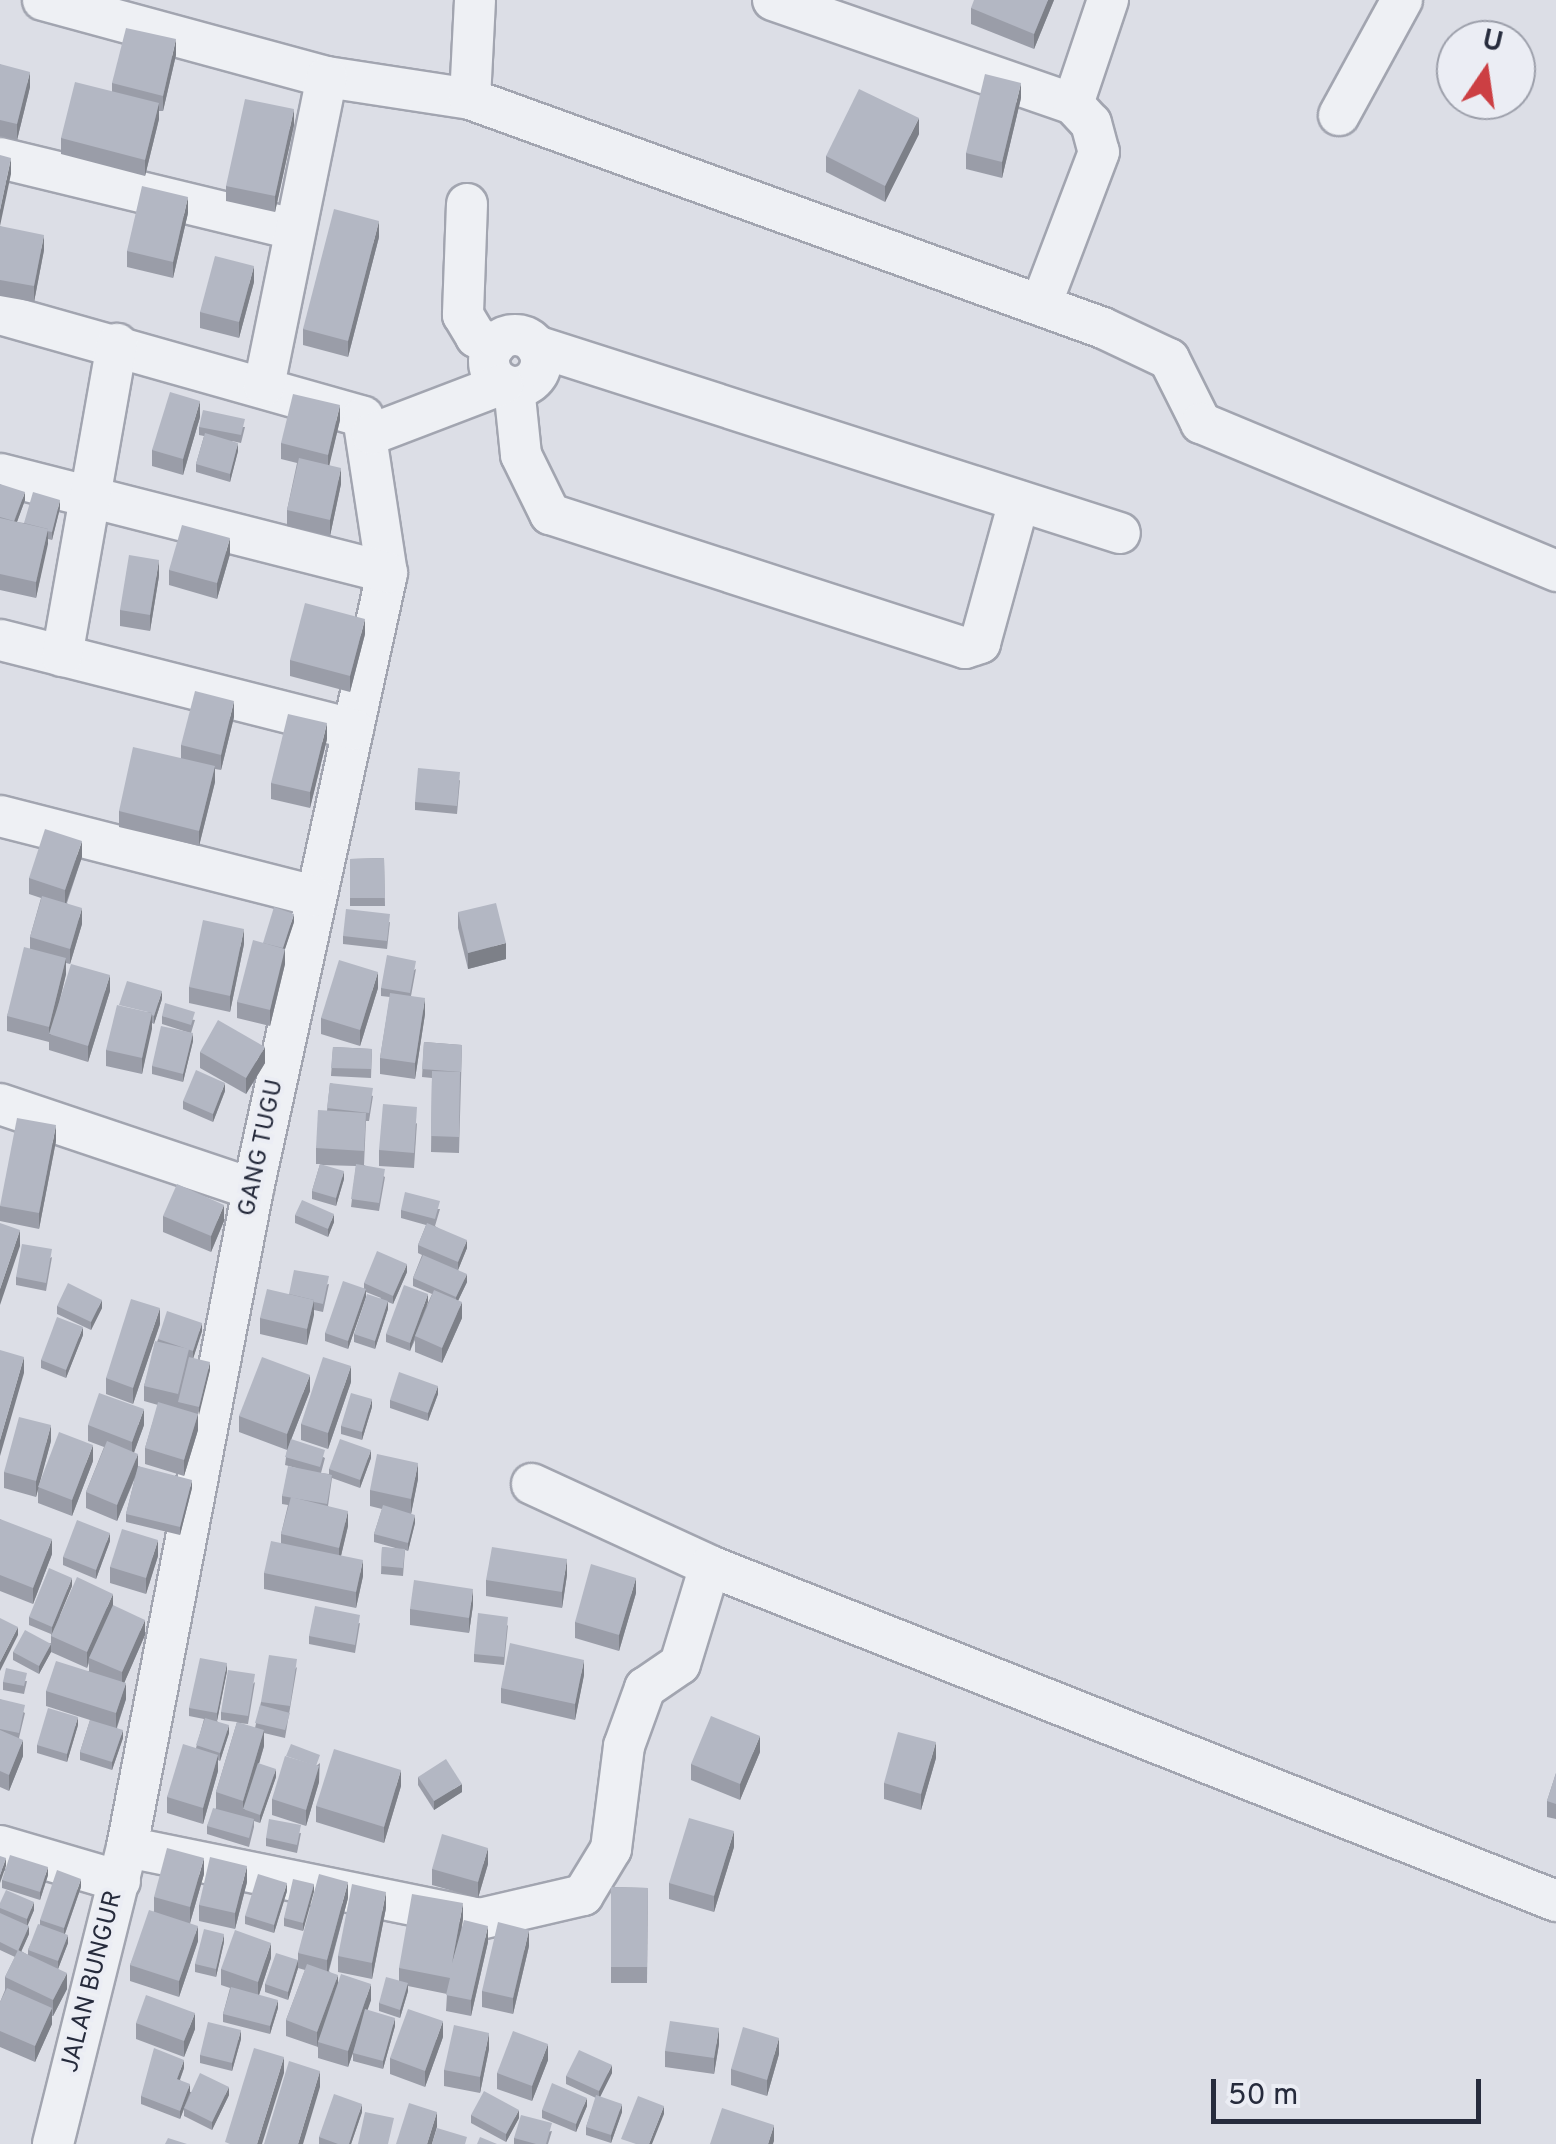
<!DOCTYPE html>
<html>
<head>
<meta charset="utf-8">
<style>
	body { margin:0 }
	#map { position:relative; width:1556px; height:2144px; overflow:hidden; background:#dcdee6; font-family:Overpass,sans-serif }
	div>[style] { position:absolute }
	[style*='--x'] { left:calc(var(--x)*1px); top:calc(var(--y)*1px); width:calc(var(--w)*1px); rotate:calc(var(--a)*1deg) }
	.roads { filter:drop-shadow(2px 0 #a2a5b0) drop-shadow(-2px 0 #a2a5b0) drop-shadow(0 2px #a2a5b0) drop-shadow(0 -2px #a2a5b0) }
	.minor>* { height:40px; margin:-20px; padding:0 20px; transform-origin:20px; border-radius:20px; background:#eef0f4 }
	.minor>.ring { margin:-20px; padding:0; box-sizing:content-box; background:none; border:40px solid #eef0f4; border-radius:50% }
	.wall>* { inset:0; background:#9a9da8 }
	.shaded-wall>* { inset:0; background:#7d8088 }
	.building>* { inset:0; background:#b3b7c3 }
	span { translate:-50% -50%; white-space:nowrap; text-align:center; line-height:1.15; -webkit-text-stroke:8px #ebedf4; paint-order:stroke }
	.street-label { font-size:25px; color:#262b3c }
	.north { position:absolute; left:1436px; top:20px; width:100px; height:100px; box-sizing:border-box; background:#ebedf4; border:2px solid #9c9faa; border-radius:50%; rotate:13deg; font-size:28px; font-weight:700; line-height:40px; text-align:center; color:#262b3c }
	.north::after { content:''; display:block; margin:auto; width:35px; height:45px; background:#cc3f43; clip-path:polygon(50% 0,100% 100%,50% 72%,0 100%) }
	.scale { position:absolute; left:1211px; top:2079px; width:270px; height:45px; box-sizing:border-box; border:5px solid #262b3c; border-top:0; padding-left:12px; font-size:30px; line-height:35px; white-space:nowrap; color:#262b3c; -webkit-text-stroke:8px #ebedf4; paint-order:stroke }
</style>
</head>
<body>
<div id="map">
	<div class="roads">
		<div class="minor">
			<i style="--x:43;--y:0;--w:294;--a:15.2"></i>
			<i style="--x:327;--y:77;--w:145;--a:8.7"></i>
			<i style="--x:470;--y:99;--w:673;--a:19.89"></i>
			<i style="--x:1103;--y:328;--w:73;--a:25.2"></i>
			<i style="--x:1169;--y:359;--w:72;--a:63.4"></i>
			<i style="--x:1201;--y:423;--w:385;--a:22.6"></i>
			<i style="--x:773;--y:0;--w:318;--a:19.1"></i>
			<i style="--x:1073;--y:104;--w:26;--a:47"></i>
			<i style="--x:1091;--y:123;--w:30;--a:75"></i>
			<i style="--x:1099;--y:152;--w:164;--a:110.8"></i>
			<i style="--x:470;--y:99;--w:99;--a:-87.1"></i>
			<i style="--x:1073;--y:104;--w:110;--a:-71.4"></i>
			<i style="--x:1339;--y:115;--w:131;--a:-61.3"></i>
			<i style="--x:0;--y:158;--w:302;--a:13.6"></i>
			<i style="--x:467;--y:204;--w:111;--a:92.1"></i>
			<i style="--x:463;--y:315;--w:26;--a:59"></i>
			<i style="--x:476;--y:337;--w:21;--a:23"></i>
			<i style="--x:0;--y:314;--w:377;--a:15.8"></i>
			<i style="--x:363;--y:417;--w:158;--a:81.3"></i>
			<i style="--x:387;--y:573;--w:630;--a:102.27"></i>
			<i style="--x:253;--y:1189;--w:670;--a:100.84"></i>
			<i style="--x:127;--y:1847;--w:306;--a:104"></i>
			<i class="ring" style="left:489px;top:335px;width:12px;height:12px"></i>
			<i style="--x:536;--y:346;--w:613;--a:17.76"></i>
			<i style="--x:264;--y:386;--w:315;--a:-78.5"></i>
			<i style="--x:514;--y:387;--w:68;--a:84.1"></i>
			<i style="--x:521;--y:455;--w:66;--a:63.8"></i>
			<i style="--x:550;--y:514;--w:436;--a:17.9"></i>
			<i style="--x:965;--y:648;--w:16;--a:-18"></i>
			<i style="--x:980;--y:643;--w:147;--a:-74.6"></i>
			<i style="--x:372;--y:434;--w:140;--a:-20.9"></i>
			<i style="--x:0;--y:474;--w:399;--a:14.3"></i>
			<i style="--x:0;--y:640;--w:364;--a:14.2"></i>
			<i style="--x:62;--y:656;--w:317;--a:-80"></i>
			<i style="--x:0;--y:816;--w:324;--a:14.3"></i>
			<i style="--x:0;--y:1104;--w:267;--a:18.6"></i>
			<i style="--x:532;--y:1484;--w:196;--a:24.7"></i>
			<i style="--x:710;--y:1566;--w:910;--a:21.6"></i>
			<i style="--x:0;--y:1846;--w:125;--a:16.3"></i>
			<i style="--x:127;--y:1847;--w:360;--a:11.5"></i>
			<i style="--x:480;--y:1919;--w:106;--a:-13.1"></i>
			<i style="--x:583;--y:1895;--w:54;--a:-58.7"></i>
			<i style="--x:611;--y:1849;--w:104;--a:-82.8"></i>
			<i style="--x:624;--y:1746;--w:62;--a:-70.1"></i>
			<i style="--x:645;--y:1688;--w:42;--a:-34.4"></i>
			<i style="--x:680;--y:1664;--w:102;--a:-73"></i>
		</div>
	</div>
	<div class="wall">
		<i style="clip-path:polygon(1054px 0,1034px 49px,971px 24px,971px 8px)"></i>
		<i style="clip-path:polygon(176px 55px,163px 111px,159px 111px,159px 119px,145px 176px,61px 154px,61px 138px,112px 92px,112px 83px)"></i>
		<i style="clip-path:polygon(0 64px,30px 87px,17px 140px,0 136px)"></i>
		<i style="clip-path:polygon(1021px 98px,1002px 178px,966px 169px,966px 153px)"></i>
		<i style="clip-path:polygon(294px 125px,275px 212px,226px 201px,226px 186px)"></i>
		<i style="clip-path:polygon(919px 134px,885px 202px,826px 172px,826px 156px)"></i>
		<i style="clip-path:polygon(188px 213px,173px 278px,127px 267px,127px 251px)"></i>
		<i style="clip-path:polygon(0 226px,44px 250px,34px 302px,0 296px)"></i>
		<i style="clip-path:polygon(379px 237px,348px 357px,303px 345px,303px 329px)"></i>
		<i style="clip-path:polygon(254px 282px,239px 338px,200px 328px,200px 312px)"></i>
		<i style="clip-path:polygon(200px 417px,183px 475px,152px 466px,152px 450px)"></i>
		<i style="clip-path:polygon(340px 420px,329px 465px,341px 484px,330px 536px,287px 526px,287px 510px,297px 463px,281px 459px,281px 443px)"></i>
		<i style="clip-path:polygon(199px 427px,245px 427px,241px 443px,232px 441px,238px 451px,230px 482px,196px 472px,196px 464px,204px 436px,199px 435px)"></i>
		<i style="clip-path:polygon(0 484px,25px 500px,17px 522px,24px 523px,60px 508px,52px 540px,48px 539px,36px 598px,0 590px)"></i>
		<i style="clip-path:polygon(230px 554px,217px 599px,169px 585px,169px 570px)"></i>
		<i style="clip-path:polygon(159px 576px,150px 631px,120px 626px,120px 610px)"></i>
		<i style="clip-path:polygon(365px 634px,350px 692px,290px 676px,290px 660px)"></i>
		<i style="clip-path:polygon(234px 717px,221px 770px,215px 769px,215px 782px,199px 846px,119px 827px,119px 811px,181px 758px,181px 745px)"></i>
		<i style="clip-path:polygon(327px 739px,310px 808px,271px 799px,271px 783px)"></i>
		<i style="clip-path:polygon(460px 780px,457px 814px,415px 810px,415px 802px)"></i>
		<i style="clip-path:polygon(82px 857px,67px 903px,82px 924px,70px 964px,66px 963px,66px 974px,60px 1000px,110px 991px,88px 1062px,49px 1050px,49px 1042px,7px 1031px,7px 1016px,30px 948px,30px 937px,41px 898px,29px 894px,29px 878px)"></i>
		<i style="clip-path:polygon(384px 858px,385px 906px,350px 906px,350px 859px)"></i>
		<i style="clip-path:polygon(458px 912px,506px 959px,468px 969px,458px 928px)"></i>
		<i style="clip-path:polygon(294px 922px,285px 949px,285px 964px,270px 1026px,237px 1018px,237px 1002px,263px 943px)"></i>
		<i style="clip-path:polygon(390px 922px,387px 949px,343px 944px,343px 936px)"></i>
		<i style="clip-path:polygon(244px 944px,230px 1012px,189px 1003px,189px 987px)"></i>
		<i style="clip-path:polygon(416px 969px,411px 996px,425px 1014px,415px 1079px,380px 1074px,380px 1058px,390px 997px,381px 996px,381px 988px)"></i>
		<i style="clip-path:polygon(378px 988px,360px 1046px,321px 1034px,321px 1018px)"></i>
		<i style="clip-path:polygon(162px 999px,154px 1024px,152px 1023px,142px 1074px,106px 1066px,106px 1050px)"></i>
		<i style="clip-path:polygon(162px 1016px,195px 1020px,191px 1033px,193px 1041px,183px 1082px,152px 1074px,152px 1066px,190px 1033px,162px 1024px)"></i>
		<i style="clip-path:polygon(424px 1042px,462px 1045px,459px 1153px,431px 1152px,432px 1078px,422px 1077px)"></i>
		<i style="clip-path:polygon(333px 1047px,372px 1049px,371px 1078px,331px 1076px)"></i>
		<i style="clip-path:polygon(200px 1052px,265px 1063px,246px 1094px,200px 1068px)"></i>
		<i style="clip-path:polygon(330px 1083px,373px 1096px,369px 1121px,366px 1121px,364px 1165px,385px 1177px,379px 1211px,351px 1207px,356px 1166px,322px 1165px,344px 1179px,336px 1206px,312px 1199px,312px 1191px,320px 1164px,316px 1164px,316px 1148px,327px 1111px)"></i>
		<i style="clip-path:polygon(225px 1091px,213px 1122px,183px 1109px,183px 1101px)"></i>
		<i style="clip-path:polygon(417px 1123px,414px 1168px,379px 1166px,379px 1150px)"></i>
		<i style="clip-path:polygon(56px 1141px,39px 1229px,0 1221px,0 1206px)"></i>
		<i style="clip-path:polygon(440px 1209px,435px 1226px,467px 1248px,458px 1270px,467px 1282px,458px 1301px,462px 1318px,442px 1363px,415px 1352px,415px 1340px,410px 1351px,386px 1342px,386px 1334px,427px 1305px,432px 1294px,413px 1286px,413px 1278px,422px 1255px,418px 1253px,418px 1245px,426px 1225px,401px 1218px,401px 1210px)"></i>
		<i style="clip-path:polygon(295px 1215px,334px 1222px,328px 1237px,295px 1223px)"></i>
		<i style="clip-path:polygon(163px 1216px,224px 1221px,211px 1252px,163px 1232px)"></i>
		<i style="clip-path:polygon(52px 1257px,46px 1291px,16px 1285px,16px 1277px)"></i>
		<i style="clip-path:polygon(407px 1272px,393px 1304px,388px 1302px,388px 1309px,375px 1349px,354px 1342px,354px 1334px,381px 1298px,366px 1292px,366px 1297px,348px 1349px,325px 1341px,325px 1333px,364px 1288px,364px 1283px)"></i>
		<i style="clip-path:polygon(329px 1284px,323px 1312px,314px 1310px,307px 1345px,260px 1334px,260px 1318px,289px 1294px)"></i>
		<i style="clip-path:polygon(57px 1306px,102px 1308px,91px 1330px,57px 1314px)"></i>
		<i style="clip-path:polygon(160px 1324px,133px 1404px,106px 1394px,106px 1378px)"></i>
		<i style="clip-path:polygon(202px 1331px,193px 1358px,210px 1370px,198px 1415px,198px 1430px,184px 1476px,145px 1464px,145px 1448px,158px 1405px,144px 1401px,144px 1386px,158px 1339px)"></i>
		<i style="clip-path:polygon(83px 1335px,66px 1378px,41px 1368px,41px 1360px)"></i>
		<i style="clip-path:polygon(351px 1382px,328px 1449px,301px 1440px,301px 1424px)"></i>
		<i style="clip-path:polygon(310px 1391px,291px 1440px,325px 1458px,321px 1473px,329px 1474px,329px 1469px,371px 1458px,360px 1488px,332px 1478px,328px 1506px,348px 1526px,341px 1556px,363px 1576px,356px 1608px,264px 1589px,264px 1573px,281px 1543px,281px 1534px,288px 1505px,282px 1504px,282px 1496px,296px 1468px,285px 1465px,287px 1450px,239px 1432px,239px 1416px)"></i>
		<i style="clip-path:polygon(438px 1394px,428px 1421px,390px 1408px,390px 1400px)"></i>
		<i style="clip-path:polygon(372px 1407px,362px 1440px,341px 1434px,341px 1426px)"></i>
		<i style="clip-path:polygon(88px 1425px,144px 1425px,134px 1452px,138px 1466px,192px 1488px,180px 1535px,126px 1522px,126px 1514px,135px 1478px,117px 1521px,86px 1508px,86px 1492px,104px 1447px,88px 1441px)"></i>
		<i style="clip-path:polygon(51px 1441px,39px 1484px,93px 1461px,72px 1516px,38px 1503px,38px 1489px,36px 1497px,4px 1488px,4px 1472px)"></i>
		<i style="clip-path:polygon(418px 1479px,411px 1514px,415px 1523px,408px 1551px,405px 1550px,403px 1576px,381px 1574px,382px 1547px,399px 1549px,374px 1542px,374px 1534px,382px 1509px,370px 1506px,370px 1490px)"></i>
		<i style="clip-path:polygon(0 1519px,52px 1554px,33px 1604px,0 1591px)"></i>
		<i style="clip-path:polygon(110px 1541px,96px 1579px,63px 1565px,63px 1557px)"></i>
		<i style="clip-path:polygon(158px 1556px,146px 1594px,110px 1583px,110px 1567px)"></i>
		<i style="clip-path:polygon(567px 1575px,562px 1608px,486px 1596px,486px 1580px)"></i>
		<i style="clip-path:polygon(72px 1586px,59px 1616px,113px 1606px,145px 1635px,124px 1683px,126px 1699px,117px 1728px,123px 1738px,112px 1770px,80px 1760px,80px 1752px,90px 1720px,46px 1706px,46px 1691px,89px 1671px,89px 1663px,87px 1668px,51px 1652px,39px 1674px,13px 1660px,13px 1652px,51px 1643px,51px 1634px,29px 1625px,29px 1617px)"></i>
		<i style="clip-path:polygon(636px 1593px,619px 1651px,575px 1638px,575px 1622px)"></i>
		<i style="clip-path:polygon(473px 1605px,469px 1633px,410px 1625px,410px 1609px)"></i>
		<i style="clip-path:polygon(360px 1623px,355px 1653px,309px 1644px,309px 1636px)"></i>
		<i style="clip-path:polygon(508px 1625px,504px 1665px,474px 1662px,474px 1654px)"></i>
		<i style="clip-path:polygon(297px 1667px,285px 1738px,264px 1733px,264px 1746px,259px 1764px,276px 1777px,260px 1823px,254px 1821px,254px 1827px,249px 1847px,207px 1834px,207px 1826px,216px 1808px,216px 1792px,237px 1722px,221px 1720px,221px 1712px,255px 1682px,248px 1724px,238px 1723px,255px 1728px,261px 1702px)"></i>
		<i style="clip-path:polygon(227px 1671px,217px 1721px,229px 1733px,220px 1761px,218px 1760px,218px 1771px,203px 1824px,167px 1813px,167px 1797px,196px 1748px,204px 1719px,189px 1716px,189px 1708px)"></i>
		<i style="clip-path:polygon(584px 1675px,575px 1720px,501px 1703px,501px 1688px)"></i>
		<i style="clip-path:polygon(27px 1681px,24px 1694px,3px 1690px,3px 1682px)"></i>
		<i style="clip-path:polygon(0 1699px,25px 1713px,19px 1738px,23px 1756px,9px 1791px,0 1787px)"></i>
		<i style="clip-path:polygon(78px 1725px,67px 1762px,37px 1753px,37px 1745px)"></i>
		<i style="clip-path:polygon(760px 1752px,740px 1800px,691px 1780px,691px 1764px)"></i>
		<i style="clip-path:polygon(936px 1758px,921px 1810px,884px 1799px,884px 1783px)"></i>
		<i style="clip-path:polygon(320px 1763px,319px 1782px,306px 1826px,272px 1815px,272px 1799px)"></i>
		<i style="clip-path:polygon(1556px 1773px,1556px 1819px,1547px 1817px,1547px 1801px)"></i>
		<i style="clip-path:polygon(418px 1777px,462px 1792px,434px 1810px,418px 1785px)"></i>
		<i style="clip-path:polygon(401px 1786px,384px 1843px,316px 1822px,316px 1806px)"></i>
		<i style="clip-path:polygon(301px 1833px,297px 1853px,266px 1846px,266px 1838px)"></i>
		<i style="clip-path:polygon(734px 1847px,714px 1912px,669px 1899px,669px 1883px)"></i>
		<i style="clip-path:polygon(488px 1864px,478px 1898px,432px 1885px,432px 1869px)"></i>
		<i style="clip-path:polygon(204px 1874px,190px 1923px,198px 1941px,179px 1997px,130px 1981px,130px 1965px,154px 1911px,154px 1897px)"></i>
		<i style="clip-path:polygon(48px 1875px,40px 1900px,2px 1888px,2px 1880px)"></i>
		<i style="clip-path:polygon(247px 1882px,235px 1929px,199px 1921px,199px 1905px)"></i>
		<i style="clip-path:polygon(314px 1884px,303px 1931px,284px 1926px,284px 1918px)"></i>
		<i style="clip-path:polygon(81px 1887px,65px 1934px,68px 1943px,58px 1969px,67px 1989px,53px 2016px,52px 2016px,52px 2024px,35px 2062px,0 2047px,0 2002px,5px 1990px,5px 1977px,15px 1957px,0 1950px,0 1903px,34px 1910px,27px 1926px,29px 1934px,21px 1951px,28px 1955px,28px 1950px,40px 1924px,40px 1920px)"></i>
		<i style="clip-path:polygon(611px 1887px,648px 1888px,647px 1983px,611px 1983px)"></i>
		<i style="clip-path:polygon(287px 1891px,274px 1933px,245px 1924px,245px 1916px)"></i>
		<i style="clip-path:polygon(348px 1898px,329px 1971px,338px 1982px,371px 2000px,367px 2010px,395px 2026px,383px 2069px,353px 2061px,353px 2053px,348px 2067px,318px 2058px,318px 2047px,286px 2036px,286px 2020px,305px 1970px,298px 1968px,288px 2000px,265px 1992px,265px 1984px,298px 1960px,298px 1953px)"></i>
		<i style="clip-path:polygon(386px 1908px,372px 1979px,338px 1972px,338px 1956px)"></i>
		<i style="clip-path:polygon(463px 1919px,462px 1927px,488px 1942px,471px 2016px,446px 2011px,447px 1994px,408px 1986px,408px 1991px,400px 2018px,379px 2011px,379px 2003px,399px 1981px,399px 1968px)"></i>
		<i style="clip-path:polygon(224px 1942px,216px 1977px,195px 1972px,195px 1964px)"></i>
		<i style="clip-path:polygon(529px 1946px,513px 2014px,482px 2007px,482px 1991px)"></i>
		<i style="clip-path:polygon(271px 1958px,259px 1995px,278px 2008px,270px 2034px,223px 2022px,223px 2014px,230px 1988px,221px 1985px,221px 1969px)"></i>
		<i style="clip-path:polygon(136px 2023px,195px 2029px,184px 2057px,136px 2039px)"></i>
		<i style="clip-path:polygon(443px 2037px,425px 2087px,390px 2074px,390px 2058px)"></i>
		<i style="clip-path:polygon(241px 2039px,232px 2071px,200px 2063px,200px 2055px)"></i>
		<i style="clip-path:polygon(719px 2044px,714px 2074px,665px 2067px,665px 2051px)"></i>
		<i style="clip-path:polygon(489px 2049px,480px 2093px,444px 2086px,444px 2070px)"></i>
		<i style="clip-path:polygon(779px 2054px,767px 2096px,731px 2085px,731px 2069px)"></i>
		<i style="clip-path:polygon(548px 2060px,532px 2101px,497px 2089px,497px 2073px)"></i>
		<i style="clip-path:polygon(184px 2068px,180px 2080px,190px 2092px,229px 2095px,212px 2130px,184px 2116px,184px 2109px,180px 2119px,141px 2104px,141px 2096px)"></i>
		<i style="clip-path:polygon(612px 2073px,600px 2097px,622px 2112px,611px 2143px,586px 2135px,586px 2127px,596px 2098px,566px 2084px,566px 2076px)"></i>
		<i style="clip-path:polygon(587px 2106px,576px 2132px,542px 2118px,542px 2110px)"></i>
		<i style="clip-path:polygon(362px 2112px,351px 2144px,319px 2144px,319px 2137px)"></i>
		<i style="clip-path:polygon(471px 2115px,519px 2118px,506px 2142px,471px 2123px)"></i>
		<i style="clip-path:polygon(552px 2131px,548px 2144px,514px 2144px,514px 2138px)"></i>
	</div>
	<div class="shaded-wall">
		<i style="clip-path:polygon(1048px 0,1054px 0,1034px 49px,1034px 34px)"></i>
		<i style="clip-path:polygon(176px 39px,176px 55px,163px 111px,163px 96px)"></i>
		<i style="clip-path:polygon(30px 72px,30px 87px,17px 140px,17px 124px)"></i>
		<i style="clip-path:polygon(1021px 83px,1021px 98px,1002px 178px,1002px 162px)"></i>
		<i style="clip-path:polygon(159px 103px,159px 119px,145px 176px,145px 160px)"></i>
		<i style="clip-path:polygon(294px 109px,294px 125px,275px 212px,275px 196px)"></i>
		<i style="clip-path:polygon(919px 118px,919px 134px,885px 202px,885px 186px)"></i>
		<i style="clip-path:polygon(11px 158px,11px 174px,0 226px,0 210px)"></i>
		<i style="clip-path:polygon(188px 197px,188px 213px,173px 278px,173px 262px)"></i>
		<i style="clip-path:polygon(379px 221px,379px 237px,348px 357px,348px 341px)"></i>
		<i style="clip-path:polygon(44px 235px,44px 250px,34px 302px,34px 286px)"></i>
		<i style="clip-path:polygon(254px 266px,254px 282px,239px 338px,239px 322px)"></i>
		<i style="clip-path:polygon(200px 401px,200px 417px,183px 475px,183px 459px)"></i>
		<i style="clip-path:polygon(340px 405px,340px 420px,328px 471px,328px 455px)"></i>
		<i style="clip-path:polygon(238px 443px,238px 451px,230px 482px,230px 474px)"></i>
		<i style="clip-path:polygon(341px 468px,341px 484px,330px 536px,330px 520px)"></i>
		<i style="clip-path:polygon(25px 492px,25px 500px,14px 530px,14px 522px)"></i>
		<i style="clip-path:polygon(60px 500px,60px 508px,52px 540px,52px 532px)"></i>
		<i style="clip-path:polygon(48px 529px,48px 544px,36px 598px,36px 582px)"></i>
		<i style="clip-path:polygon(230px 538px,230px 554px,217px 599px,217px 583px)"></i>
		<i style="clip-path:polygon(159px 560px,159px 576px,150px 631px,150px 615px)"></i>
		<i style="clip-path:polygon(365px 619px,365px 634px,350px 692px,350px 676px)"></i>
		<i style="clip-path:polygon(234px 701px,234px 717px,221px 770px,221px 755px)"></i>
		<i style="clip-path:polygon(327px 723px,327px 739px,310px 808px,310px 792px)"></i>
		<i style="clip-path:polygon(215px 766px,215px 782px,199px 846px,199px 831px)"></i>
		<i style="clip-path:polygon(82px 841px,82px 857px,65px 906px,65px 890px)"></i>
		<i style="clip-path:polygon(82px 908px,82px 924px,70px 964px,70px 949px)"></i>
		<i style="clip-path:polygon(294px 914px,294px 922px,285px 949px,285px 964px,270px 1026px,270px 1010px,282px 950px)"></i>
		<i style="clip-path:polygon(244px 929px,244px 944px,230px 1012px,230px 996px)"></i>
		<i style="clip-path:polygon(506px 943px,506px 959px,468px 969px,468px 953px)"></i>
		<i style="clip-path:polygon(66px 958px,66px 974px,51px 1035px,49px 1034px,49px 1042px,49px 1027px)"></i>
		<i style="clip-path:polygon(378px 972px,378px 988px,360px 1046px,360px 1030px)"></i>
		<i style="clip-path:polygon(110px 975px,110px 991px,88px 1062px,88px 1046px)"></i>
		<i style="clip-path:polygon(162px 991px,162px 999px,154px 1024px,154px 1016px)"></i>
		<i style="clip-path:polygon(425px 998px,425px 1014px,415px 1079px,415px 1063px)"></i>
		<i style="clip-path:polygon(152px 1013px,152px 1029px,142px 1074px,142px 1058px)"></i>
		<i style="clip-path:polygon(193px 1033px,193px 1041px,183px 1082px,183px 1074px)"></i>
		<i style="clip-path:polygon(265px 1047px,265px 1063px,246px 1094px,246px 1078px)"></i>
		<i style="clip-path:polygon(225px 1083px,225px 1091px,213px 1122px,213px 1114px)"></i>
		<i style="clip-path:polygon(56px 1125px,56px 1141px,39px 1229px,39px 1213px)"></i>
		<i style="clip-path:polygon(344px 1171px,344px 1179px,336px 1206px,336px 1198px)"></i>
		<i style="clip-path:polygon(224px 1205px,224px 1221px,211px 1252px,211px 1236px)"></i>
		<i style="clip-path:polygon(334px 1214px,334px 1222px,328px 1237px,328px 1229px)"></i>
		<i style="clip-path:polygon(20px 1230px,20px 1246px,0 1305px,0 1289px)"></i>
		<i style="clip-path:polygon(467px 1240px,467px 1248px,458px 1270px,458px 1262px)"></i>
		<i style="clip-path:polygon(407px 1264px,407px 1272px,393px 1304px,393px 1296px)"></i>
		<i style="clip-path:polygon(467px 1274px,467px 1282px,456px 1305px,456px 1297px)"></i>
		<i style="clip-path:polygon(366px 1289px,366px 1297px,348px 1349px,348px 1341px)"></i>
		<i style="clip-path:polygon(428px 1294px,428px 1302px,415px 1336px,410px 1351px,410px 1343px)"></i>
		<i style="clip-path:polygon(102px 1300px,102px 1308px,91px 1330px,91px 1322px)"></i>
		<i style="clip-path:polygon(314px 1300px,314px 1315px,307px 1345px,307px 1329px)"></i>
		<i style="clip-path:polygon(388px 1301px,388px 1309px,375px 1349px,375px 1341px)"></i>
		<i style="clip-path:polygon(462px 1302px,462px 1318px,442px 1363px,442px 1348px)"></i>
		<i style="clip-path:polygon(160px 1308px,160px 1324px,133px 1404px,133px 1388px)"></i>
		<i style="clip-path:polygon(202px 1323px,202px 1331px,193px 1359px,193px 1351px)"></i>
		<i style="clip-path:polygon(83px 1327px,83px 1335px,66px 1378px,66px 1370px)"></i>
		<i style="clip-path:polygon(24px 1357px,24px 1373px,0 1456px,0 1440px)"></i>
		<i style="clip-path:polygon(210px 1362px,210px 1370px,199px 1415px,199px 1407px)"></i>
		<i style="clip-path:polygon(351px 1366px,351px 1382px,328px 1449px,328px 1433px)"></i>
		<i style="clip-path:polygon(310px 1375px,310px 1391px,287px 1450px,287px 1434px)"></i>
		<i style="clip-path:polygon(438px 1386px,438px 1394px,428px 1421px,428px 1413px)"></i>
		<i style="clip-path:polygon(372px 1399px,372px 1407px,362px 1440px,362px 1432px)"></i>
		<i style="clip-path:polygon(144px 1409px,144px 1425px,132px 1458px,132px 1442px)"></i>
		<i style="clip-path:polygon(198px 1414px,198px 1430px,184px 1476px,184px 1460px)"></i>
		<i style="clip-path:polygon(51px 1425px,51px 1441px,36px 1497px,36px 1481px)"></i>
		<i style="clip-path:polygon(93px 1445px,93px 1461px,72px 1516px,72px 1500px)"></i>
		<i style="clip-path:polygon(371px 1450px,371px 1458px,360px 1488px,360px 1480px)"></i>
		<i style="clip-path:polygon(138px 1454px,138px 1469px,117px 1521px,117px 1505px)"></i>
		<i style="clip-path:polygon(418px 1463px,418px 1479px,411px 1514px,411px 1499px)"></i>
		<i style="clip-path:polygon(192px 1480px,192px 1488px,180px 1535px,180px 1527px)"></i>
		<i style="clip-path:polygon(348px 1511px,348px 1526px,339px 1564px,339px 1548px)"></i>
		<i style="clip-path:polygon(415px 1515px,415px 1523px,408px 1551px,408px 1543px)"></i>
		<i style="clip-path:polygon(110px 1533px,110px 1541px,96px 1579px,96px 1570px)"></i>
		<i style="clip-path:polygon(52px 1539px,52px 1554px,33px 1604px,33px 1588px)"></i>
		<i style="clip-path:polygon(158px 1540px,158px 1556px,146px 1594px,146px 1578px)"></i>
		<i style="clip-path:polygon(567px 1559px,567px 1575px,562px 1608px,562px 1592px)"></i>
		<i style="clip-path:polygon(363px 1560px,363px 1576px,356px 1608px,356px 1592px)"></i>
		<i style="clip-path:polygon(72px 1578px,72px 1586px,52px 1635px,52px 1627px)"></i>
		<i style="clip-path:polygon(636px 1578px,636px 1593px,619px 1651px,619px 1635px)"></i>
		<i style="clip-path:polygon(473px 1589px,473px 1605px,469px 1633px,469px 1618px)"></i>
		<i style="clip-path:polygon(113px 1594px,113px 1610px,89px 1658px,87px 1668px,87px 1652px)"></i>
		<i style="clip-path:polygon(145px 1620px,145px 1635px,122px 1688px,122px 1672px)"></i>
		<i style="clip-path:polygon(18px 1627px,18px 1635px,0 1671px,0 1662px)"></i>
		<i style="clip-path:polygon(51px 1644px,51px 1652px,39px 1674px,39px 1666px)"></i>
		<i style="clip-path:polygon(584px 1660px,584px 1675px,575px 1720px,575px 1704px)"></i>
		<i style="clip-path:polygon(227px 1663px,227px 1671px,217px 1721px,217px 1713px)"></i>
		<i style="clip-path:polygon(126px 1683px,126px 1699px,116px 1729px,116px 1713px)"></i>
		<i style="clip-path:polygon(78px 1717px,78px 1725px,67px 1762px,67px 1754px)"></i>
		<i style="clip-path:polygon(229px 1725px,229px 1733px,220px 1761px,220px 1753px)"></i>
		<i style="clip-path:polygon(123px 1730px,123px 1738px,112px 1770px,112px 1762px)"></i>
		<i style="clip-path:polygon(264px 1730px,264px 1746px,245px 1810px,243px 1809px,243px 1801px)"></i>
		<i style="clip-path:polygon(760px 1736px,760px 1752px,740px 1800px,740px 1784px)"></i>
		<i style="clip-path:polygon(23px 1740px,23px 1756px,9px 1791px,9px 1775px)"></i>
		<i style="clip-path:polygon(936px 1742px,936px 1758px,921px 1810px,921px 1794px)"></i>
		<i style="clip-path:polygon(218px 1755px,218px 1771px,203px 1824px,203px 1808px)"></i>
		<i style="clip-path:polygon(319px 1766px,319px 1782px,306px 1826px,306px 1810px)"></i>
		<i style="clip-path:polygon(276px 1769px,276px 1777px,260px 1823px,260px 1815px)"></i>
		<i style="clip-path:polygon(401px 1770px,401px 1786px,384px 1843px,384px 1827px)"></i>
		<i style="clip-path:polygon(462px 1784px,462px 1792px,434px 1810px,434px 1801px)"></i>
		<i style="clip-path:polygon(734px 1831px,734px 1847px,714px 1912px,714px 1896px)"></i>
		<i style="clip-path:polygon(488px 1848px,488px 1864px,478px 1898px,478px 1882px)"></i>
		<i style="clip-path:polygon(6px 1858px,6px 1866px,0 1883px,0 1875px)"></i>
		<i style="clip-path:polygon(204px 1858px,204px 1874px,190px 1923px,190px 1907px)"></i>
		<i style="clip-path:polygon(247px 1866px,247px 1882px,235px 1929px,235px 1913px)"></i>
		<i style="clip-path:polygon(48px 1867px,48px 1875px,40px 1900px,40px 1892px)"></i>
		<i style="clip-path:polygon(81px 1879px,81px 1887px,64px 1936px,64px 1928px)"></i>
		<i style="clip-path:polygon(348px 1882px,348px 1898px,327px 1976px,327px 1960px)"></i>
		<i style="clip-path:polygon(287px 1883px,287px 1891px,274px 1933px,274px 1925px)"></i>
		<i style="clip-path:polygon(314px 1884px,314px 1892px,303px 1931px,303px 1923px)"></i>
		<i style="clip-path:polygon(386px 1892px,386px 1908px,372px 1979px,372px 1963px)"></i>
		<i style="clip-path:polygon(34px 1902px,34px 1910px,27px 1927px,27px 1919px)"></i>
		<i style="clip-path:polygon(463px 1903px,463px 1919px,452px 1979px,452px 1963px)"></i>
		<i style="clip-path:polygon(29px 1926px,29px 1934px,18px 1959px,18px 1951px)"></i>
		<i style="clip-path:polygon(198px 1926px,198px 1941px,179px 1997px,179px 1981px)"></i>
		<i style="clip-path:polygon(488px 1926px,488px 1942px,471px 2016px,471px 2000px)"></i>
		<i style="clip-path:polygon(529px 1930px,529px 1946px,513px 2014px,513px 1998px)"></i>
		<i style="clip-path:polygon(224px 1934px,224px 1942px,216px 1977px,216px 1969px)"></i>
		<i style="clip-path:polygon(68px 1935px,68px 1943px,58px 1969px,58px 1961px)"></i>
		<i style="clip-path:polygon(271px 1943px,271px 1958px,258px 1998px,258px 1982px)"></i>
		<i style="clip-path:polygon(298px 1960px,298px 1968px,288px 2000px,288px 1992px)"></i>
		<i style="clip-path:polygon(67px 1973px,67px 1989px,53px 2016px,53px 2000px)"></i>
		<i style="clip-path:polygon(338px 1975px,338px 1990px,318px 2042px,317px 2048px,317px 2032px)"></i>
		<i style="clip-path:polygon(408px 1983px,408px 1991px,400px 2018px,400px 2010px)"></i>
		<i style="clip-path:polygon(371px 1984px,371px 2000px,348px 2067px,348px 2051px)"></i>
		<i style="clip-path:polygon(278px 2000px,278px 2008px,270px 2034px,270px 2026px)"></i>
		<i style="clip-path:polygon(52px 2008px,52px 2024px,35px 2062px,35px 2046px)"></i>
		<i style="clip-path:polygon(195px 2013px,195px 2029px,184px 2057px,184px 2041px)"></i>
		<i style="clip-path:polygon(395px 2018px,395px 2026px,383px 2069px,383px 2061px)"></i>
		<i style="clip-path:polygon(443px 2021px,443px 2037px,425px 2087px,425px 2071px)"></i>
		<i style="clip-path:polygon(719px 2028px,719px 2044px,714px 2074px,714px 2058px)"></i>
		<i style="clip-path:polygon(241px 2030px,241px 2039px,232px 2071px,232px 2063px)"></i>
		<i style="clip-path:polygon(489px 2033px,489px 2049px,480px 2093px,480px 2077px)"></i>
		<i style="clip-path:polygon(779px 2038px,779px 2054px,767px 2096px,767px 2080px)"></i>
		<i style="clip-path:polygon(548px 2044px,548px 2060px,532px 2101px,532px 2086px)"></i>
		<i style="clip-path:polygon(284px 2057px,284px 2073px,262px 2144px,257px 2144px)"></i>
		<i style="clip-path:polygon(184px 2060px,184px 2068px,177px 2087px,177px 2079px)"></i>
		<i style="clip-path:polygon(612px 2065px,612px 2073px,599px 2099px,599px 2091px)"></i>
		<i style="clip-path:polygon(320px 2071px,320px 2087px,303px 2144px,298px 2144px)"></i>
		<i style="clip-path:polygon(190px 2084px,190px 2092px,180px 2119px,180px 2111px)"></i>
		<i style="clip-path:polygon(229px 2087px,229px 2095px,212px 2130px,212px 2122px)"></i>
		<i style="clip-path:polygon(587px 2098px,587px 2106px,576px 2132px,576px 2124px)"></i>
		<i style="clip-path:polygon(362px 2104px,362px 2112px,351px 2144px,349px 2144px)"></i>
		<i style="clip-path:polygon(622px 2104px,622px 2112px,611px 2143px,611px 2135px)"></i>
		<i style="clip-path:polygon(664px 2106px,664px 2114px,652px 2144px,649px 2144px)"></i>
		<i style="clip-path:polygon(519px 2110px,519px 2118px,506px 2142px,506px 2134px)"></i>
		<i style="clip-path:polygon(437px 2112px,437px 2127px,432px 2144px,427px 2144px)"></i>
		<i style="clip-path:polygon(774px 2125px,774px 2141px,773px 2144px,768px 2144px)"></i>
	</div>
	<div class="building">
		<i style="clip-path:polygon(974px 0,1048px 0,1034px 34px,971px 8px)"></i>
		<i style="clip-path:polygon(126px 28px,176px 39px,163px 96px,112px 83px)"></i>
		<i style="clip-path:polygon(0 64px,30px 72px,17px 124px,0 120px)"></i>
		<i style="clip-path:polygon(985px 74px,1021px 83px,1002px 162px,966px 153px)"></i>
		<i style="clip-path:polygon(75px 82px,159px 103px,145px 160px,61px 138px)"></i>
		<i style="clip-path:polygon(859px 89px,919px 118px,885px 186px,826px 156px)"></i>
		<i style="clip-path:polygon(245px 99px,294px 109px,275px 196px,226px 186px)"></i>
		<i style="clip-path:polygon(0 155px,11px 158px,0 210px)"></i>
		<i style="clip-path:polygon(142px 186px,188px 197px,173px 262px,127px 251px)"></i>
		<i style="clip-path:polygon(334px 209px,379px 221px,348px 341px,303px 329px)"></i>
		<i style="clip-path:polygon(0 226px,44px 235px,34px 286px,0 280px)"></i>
		<i style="clip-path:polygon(215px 256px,254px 266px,239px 322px,200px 312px)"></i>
		<i style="clip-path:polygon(170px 392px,200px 401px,183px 459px,152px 450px)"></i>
		<i style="clip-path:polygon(293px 394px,340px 405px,328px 455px,281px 443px)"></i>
		<i style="clip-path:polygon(203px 410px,245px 419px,241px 435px,199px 427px)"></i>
		<i style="clip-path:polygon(205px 433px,238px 443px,230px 474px,196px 464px)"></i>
		<i style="clip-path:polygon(299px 458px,341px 468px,330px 520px,287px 510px)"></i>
		<i style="clip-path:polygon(0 484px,25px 492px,14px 521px,0 517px)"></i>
		<i style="clip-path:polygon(33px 492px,60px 500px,52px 532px,47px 531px,48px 529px,24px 523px)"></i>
		<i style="clip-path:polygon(0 518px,48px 529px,36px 582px,0 574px)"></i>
		<i style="clip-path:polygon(182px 525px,230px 538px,217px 583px,169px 570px)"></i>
		<i style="clip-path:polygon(129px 555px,159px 560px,150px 615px,120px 610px)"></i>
		<i style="clip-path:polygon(305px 603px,365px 619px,350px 676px,290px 660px)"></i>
		<i style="clip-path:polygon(195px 691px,234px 701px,221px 755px,181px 745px)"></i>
		<i style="clip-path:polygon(288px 714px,327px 723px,310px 792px,271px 783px)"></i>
		<i style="clip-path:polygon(133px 747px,215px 766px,199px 831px,119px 811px)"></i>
		<i style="clip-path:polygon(418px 768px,460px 772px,457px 806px,415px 802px)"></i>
		<i style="clip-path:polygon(45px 829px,82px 841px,65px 890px,29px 878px)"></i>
		<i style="clip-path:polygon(384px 858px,385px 898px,350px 898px,350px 859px)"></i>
		<i style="clip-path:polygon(42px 896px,82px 908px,70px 949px,30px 937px)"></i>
		<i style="clip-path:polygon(496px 903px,506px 943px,468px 953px,458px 912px)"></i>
		<i style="clip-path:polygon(274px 907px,294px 914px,283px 948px,263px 943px)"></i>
		<i style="clip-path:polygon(346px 909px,390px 914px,387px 941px,343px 936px)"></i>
		<i style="clip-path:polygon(203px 920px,244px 929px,230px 996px,189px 987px)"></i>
		<i style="clip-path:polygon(253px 940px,285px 949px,270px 1010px,237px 1002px)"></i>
		<i style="clip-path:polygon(24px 947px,66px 958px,49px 1027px,7px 1016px)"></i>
		<i style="clip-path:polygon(387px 955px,416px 961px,410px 993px,381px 988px)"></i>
		<i style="clip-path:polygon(339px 960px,378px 972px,360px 1030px,321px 1018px)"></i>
		<i style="clip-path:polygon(71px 964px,110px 975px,88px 1046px,49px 1034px)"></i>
		<i style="clip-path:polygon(127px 981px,162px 991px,154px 1016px,152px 1015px,152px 1013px,119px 1005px)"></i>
		<i style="clip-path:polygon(390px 993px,425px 998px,415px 1063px,380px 1058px)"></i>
		<i style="clip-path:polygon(165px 1003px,195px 1012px,191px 1025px,162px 1016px)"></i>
		<i style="clip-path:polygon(117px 1005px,152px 1013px,142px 1058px,106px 1050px)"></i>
		<i style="clip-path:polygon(218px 1020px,265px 1047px,246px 1078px,200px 1052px)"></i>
		<i style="clip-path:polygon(161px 1026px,193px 1033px,183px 1074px,152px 1066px)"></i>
		<i style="clip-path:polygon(424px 1042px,462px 1045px,461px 1072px,422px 1069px)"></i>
		<i style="clip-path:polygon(333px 1047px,372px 1049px,371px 1069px,331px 1068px)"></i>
		<i style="clip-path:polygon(196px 1070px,225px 1083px,213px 1114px,183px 1101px)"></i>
		<i style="clip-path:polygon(432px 1071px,460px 1072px,459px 1137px,431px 1136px)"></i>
		<i style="clip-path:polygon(330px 1083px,373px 1088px,369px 1113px,327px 1108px)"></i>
		<i style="clip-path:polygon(383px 1104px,417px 1107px,414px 1153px,379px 1150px)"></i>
		<i style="clip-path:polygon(318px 1110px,366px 1113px,364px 1151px,316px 1148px)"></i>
		<i style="clip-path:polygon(17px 1118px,56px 1125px,39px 1213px,0 1206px)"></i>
		<i style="clip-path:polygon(320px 1164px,344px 1171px,336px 1198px,312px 1191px)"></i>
		<i style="clip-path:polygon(356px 1164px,385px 1169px,379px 1203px,351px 1199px)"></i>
		<i style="clip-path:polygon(177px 1184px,224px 1205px,211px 1236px,163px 1216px)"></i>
		<i style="clip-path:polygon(405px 1192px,440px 1201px,435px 1219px,401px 1210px)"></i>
		<i style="clip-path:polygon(302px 1200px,334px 1214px,328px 1229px,295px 1215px)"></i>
		<i style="clip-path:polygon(0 1223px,20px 1230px,0 1289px)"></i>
		<i style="clip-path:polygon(427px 1223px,467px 1240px,458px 1262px,418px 1245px)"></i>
		<i style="clip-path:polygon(22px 1244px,52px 1249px,46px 1283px,16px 1277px)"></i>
		<i style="clip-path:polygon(377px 1251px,407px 1264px,393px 1296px,364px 1283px)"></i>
		<i style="clip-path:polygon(423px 1255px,467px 1274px,456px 1297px,413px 1278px)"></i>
		<i style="clip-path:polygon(294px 1270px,329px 1276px,323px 1304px,314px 1302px,314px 1300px,289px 1294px)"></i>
		<i style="clip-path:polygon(343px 1281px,366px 1289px,348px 1341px,325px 1333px)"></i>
		<i style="clip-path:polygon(68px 1283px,102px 1300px,91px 1322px,57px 1306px)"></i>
		<i style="clip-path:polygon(404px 1285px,428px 1294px,410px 1343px,386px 1334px)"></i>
		<i style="clip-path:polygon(267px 1289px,314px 1300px,307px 1329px,260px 1318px)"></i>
		<i style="clip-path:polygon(434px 1290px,462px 1302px,442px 1348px,415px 1336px)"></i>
		<i style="clip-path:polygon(367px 1294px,388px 1301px,375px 1341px,354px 1334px)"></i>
		<i style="clip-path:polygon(131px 1299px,160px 1308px,133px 1388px,106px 1378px)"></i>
		<i style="clip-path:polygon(167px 1311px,202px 1323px,193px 1351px,158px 1339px)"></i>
		<i style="clip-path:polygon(57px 1317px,83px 1327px,66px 1370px,41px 1360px)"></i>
		<i style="clip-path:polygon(155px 1341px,189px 1349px,178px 1394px,144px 1386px)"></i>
		<i style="clip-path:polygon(0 1350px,24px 1357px,0 1440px)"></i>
		<i style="clip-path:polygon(189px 1357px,210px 1362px,199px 1407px,178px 1402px)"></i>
		<i style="clip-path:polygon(262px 1357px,310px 1375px,287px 1434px,239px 1416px)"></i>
		<i style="clip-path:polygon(323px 1357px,351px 1366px,328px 1433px,301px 1424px)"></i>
		<i style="clip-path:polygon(399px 1372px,438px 1386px,428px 1413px,390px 1400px)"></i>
		<i style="clip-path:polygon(99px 1393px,144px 1409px,132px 1442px,88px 1425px)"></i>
		<i style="clip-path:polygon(351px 1393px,372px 1399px,362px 1432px,341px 1426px)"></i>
		<i style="clip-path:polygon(158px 1402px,198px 1414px,184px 1460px,145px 1448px)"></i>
		<i style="clip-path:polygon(19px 1417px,51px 1425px,36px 1481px,4px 1472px)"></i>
		<i style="clip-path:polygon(59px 1432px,93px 1445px,72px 1500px,38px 1487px)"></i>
		<i style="clip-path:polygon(291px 1439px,325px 1450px,320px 1467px,285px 1457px)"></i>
		<i style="clip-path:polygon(340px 1439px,371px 1450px,360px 1480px,329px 1469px)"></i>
		<i style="clip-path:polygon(107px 1441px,138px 1454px,117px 1505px,86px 1492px)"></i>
		<i style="clip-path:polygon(377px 1454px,418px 1463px,411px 1499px,370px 1490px)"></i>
		<i style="clip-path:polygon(138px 1466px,192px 1480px,180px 1527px,126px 1514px)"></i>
		<i style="clip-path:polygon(288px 1466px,332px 1475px,327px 1504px,282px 1496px)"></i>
		<i style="clip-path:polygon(291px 1497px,348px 1511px,339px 1548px,281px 1534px)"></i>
		<i style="clip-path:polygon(383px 1505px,415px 1515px,408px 1543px,374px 1534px)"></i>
		<i style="clip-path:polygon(0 1519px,52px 1539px,33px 1588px,0 1575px)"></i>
		<i style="clip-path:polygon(77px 1520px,110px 1533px,96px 1570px,63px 1557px)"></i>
		<i style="clip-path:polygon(122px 1529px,158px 1540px,146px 1578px,110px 1567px)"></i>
		<i style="clip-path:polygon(271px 1541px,363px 1560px,356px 1592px,264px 1573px)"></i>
		<i style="clip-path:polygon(382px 1547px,405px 1549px,403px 1568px,381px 1566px)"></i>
		<i style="clip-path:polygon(492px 1547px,567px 1559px,562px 1592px,486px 1580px)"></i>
		<i style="clip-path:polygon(591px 1564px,636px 1578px,619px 1635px,575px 1622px)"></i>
		<i style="clip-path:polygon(49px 1568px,72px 1578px,52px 1627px,29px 1617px)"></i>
		<i style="clip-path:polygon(77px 1577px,113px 1594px,87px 1652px,51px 1636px)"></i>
		<i style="clip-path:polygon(414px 1580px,473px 1589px,469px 1618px,410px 1609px)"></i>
		<i style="clip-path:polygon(113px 1605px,145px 1620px,122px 1672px,89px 1658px)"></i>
		<i style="clip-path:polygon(315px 1606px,360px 1615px,355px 1645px,309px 1636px)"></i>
		<i style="clip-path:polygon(478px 1613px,508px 1617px,504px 1657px,474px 1654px)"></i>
		<i style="clip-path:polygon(0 1618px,18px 1627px,0 1662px)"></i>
		<i style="clip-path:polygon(25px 1630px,51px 1644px,39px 1666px,13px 1652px)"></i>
		<i style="clip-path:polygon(510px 1643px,584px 1660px,575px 1704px,501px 1688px)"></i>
		<i style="clip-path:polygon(269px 1655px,297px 1659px,290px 1706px,261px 1702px)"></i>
		<i style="clip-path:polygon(200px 1658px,227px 1663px,217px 1713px,189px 1708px)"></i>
		<i style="clip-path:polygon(56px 1661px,126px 1683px,116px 1713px,46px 1691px)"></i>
		<i style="clip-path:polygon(6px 1668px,27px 1673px,24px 1686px,3px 1682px)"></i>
		<i style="clip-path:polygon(228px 1670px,255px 1674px,248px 1716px,221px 1712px)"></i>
		<i style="clip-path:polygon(0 1699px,25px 1705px,19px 1733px,0 1729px)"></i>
		<i style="clip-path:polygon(260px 1705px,290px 1713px,285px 1730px,255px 1723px)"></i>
		<i style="clip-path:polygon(48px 1708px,78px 1717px,67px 1754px,37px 1745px)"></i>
		<i style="clip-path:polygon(711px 1716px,760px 1736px,740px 1784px,691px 1764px)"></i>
		<i style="clip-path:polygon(205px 1718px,229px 1725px,220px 1753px,196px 1745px)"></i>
		<i style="clip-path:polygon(90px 1720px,123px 1730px,112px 1762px,80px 1752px)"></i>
		<i style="clip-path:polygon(237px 1722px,264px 1730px,243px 1801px,216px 1792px)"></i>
		<i style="clip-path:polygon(0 1730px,23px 1740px,9px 1775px,0 1771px)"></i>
		<i style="clip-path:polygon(898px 1732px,936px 1742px,921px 1794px,884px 1783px)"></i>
		<i style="clip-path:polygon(183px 1744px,218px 1755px,203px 1808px,167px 1797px)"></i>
		<i style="clip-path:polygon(291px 1744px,320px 1755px,316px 1766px,286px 1756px)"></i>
		<i style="clip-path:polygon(334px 1749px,401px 1770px,384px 1827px,316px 1806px)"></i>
		<i style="clip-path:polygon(285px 1756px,319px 1766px,306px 1810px,272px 1799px)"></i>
		<i style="clip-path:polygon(446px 1759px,462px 1784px,434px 1801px,418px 1777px)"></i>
		<i style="clip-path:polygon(258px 1763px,276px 1769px,260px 1815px,243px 1809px)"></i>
		<i style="clip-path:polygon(1556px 1773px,1556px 1804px,1547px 1801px)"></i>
		<i style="clip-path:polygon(213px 1808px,254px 1819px,249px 1838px,207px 1826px)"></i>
		<i style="clip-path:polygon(689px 1818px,734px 1831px,714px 1896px,669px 1883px)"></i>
		<i style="clip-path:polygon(269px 1819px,301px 1825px,297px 1845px,266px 1838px)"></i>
		<i style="clip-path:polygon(442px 1834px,488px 1848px,478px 1882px,432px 1869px)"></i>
		<i style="clip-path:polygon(167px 1848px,204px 1858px,190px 1907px,154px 1897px)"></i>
		<i style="clip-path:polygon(10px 1855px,48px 1867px,40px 1892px,2px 1880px)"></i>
		<i style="clip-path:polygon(0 1856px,6px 1858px,0 1875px)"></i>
		<i style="clip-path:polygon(210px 1857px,247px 1866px,235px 1913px,199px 1905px)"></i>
		<i style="clip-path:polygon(57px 1870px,81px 1879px,64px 1928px,40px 1920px)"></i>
		<i style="clip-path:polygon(258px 1874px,287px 1883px,274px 1925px,245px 1916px)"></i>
		<i style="clip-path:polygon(319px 1874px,348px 1882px,327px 1960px,298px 1953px)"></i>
		<i style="clip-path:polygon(293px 1879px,314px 1884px,303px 1923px,284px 1918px)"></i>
		<i style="clip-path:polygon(352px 1884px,386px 1892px,372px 1963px,338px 1956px)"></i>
		<i style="clip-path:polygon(611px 1887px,648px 1888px,647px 1967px,611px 1967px)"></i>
		<i style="clip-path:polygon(6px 1890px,34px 1902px,27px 1919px,0 1908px,0 1903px)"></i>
		<i style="clip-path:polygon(412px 1894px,463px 1903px,452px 1963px,464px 1920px,488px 1926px,471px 2000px,446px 1995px,450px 1978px,399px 1968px)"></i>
		<i style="clip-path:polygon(149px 1910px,198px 1926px,179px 1981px,130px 1965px)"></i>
		<i style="clip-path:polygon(0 1913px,29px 1926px,18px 1951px,0 1942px)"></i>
		<i style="clip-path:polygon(498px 1922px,529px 1930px,513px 1998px,482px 1991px)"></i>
		<i style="clip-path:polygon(38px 1924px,68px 1935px,58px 1961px,28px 1950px)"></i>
		<i style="clip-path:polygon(204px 1929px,224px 1934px,216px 1969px,195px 1964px)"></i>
		<i style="clip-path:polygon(235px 1930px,271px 1943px,258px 1982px,221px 1969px)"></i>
		<i style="clip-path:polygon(18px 1950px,67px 1973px,53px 2000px,5px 1977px)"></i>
		<i style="clip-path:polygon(276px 1953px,298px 1960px,288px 1992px,265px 1984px)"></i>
		<i style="clip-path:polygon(307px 1964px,338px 1975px,317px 2032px,286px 2020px)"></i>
		<i style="clip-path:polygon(341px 1974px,371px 1984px,348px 2051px,318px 2042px)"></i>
		<i style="clip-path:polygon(386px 1977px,408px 1983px,400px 2010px,379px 2003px)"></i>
		<i style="clip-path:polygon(231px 1987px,278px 2000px,270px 2026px,223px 2014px)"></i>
		<i style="clip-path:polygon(7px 1988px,52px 2008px,35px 2046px,0 2031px,0 2002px)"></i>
		<i style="clip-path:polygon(146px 1995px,195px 2013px,184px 2041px,136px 2023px)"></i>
		<i style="clip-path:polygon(365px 2009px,395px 2018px,383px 2061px,353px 2053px)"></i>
		<i style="clip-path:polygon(408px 2009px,443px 2021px,425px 2071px,390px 2058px)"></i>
		<i style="clip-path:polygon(670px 2021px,719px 2028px,714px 2058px,665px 2051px)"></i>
		<i style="clip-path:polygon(208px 2022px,241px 2030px,232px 2063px,200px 2055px)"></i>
		<i style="clip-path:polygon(454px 2025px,489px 2033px,480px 2077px,444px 2070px)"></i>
		<i style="clip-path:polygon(743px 2027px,779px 2038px,767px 2080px,731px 2069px)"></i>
		<i style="clip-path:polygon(513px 2031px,548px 2044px,532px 2086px,497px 2073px)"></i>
		<i style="clip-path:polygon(154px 2048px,184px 2060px,177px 2079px,190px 2084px,180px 2111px,141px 2096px)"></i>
		<i style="clip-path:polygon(254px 2048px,284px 2057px,257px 2144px,230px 2144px,225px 2142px)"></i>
		<i style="clip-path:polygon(579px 2050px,612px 2065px,599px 2091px,566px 2076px)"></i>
		<i style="clip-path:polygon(289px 2061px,320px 2071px,298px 2144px,264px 2144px)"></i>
		<i style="clip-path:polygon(200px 2073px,229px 2087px,212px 2122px,184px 2108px)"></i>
		<i style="clip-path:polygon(552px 2083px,587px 2098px,576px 2124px,542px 2110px)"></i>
		<i style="clip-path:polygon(484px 2091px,519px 2110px,506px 2134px,471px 2115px)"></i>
		<i style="clip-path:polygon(334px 2094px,362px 2104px,349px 2144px,338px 2144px,319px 2137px)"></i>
		<i style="clip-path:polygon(596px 2095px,622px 2104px,611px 2135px,586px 2127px)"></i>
		<i style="clip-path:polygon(638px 2096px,664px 2106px,649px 2144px,636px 2144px,621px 2139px)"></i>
		<i style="clip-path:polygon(409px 2103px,437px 2112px,427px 2144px,396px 2144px)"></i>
		<i style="clip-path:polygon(722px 2108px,774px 2125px,768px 2144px,710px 2144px)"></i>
		<i style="clip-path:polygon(365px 2112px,394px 2118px,388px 2144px,358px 2144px)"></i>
		<i style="clip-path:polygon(521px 2115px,552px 2123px,546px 2144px,536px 2144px,514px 2138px)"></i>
		<i style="clip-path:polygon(437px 2128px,467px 2137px,465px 2144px,432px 2144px)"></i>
		<i style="clip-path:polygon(480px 2137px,497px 2144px,477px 2144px)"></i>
		<i style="clip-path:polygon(168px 2138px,187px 2144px,165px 2144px)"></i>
	</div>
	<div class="street-label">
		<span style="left:262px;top:1148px;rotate:-78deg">GANG TUGU</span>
		<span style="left:93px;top:1982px;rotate:-76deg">JALAN BUNGUR</span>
	</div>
	<div class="north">U</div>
	<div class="scale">50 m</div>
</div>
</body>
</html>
